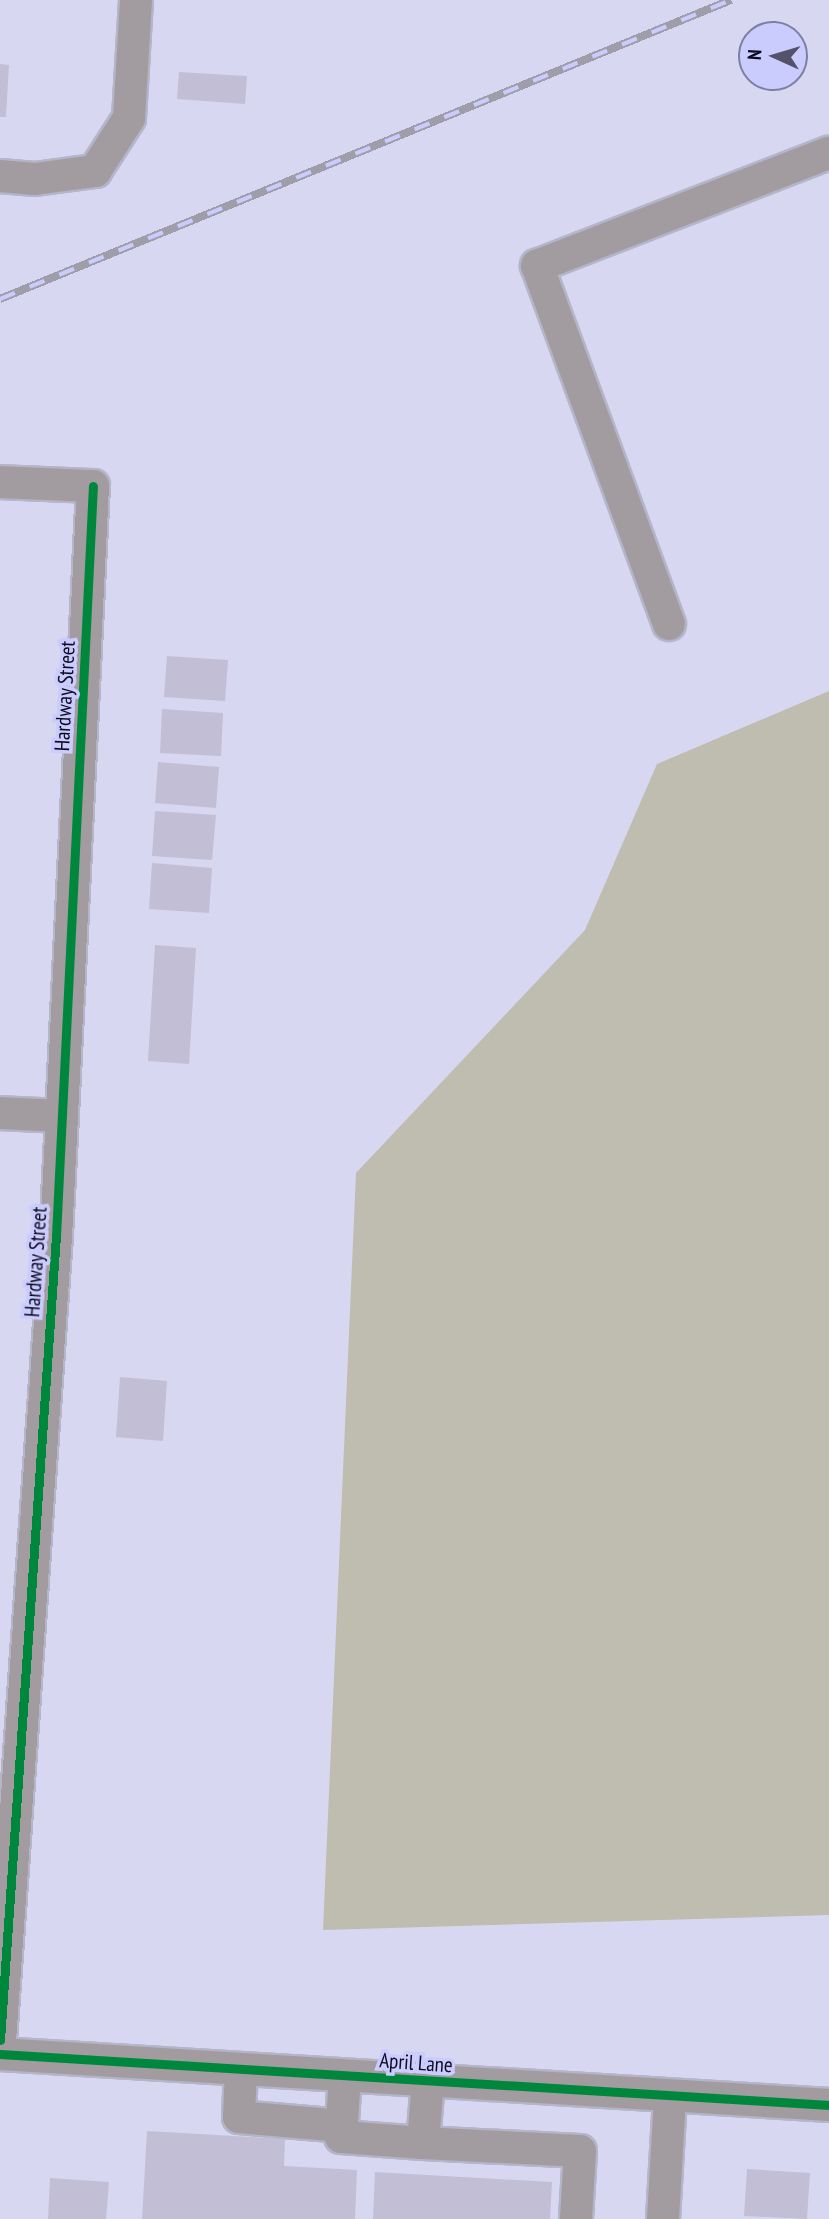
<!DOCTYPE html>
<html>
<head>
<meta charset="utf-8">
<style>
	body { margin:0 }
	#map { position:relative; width:829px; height:2219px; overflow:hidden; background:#d7d7f2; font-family:"PT Sans Narrow",sans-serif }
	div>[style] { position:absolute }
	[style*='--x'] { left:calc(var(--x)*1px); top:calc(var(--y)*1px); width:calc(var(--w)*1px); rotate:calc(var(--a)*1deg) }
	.green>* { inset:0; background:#bfbdaf }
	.building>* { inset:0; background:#c2bed5 }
	.roads { filter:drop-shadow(2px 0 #b5b5ca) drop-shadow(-2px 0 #b5b5ca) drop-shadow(0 2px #b5b5ca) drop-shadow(0 -2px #b5b5ca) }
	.minor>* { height:32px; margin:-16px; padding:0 16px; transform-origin:16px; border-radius:16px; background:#a29ca0 }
	.rail>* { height:8px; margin-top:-4px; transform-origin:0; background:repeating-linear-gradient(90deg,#cbccfe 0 16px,#a09dab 0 32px); box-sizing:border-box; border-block:2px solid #a09dab }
	.cycleway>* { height:9px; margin:-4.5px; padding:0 4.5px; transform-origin:4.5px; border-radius:4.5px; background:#00873e }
	span { translate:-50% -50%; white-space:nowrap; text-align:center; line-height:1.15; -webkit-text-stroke:7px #cbccfe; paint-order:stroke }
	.street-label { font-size:21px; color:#0c0b20 }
	.north { position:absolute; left:738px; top:21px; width:70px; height:70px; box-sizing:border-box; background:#cbccfe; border:2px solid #7f7fa5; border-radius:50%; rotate:274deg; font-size:19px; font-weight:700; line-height:28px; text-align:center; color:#0c0b20 }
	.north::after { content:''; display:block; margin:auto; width:24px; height:32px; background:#53526a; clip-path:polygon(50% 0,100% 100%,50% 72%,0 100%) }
</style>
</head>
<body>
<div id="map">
	<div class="green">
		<i style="clip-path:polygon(829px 691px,829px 1915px,323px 1930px,356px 1173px,585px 930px,657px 764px)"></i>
	</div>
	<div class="building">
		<i style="clip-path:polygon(0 64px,9px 65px,6px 117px,0 117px)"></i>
		<i style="clip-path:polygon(179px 72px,247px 76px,245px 104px,177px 99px)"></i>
		<i style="clip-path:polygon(167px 656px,228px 660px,225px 701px,164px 697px)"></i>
		<i style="clip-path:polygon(162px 709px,223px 713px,221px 756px,160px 753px)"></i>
		<i style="clip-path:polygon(158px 762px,219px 767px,216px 808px,155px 803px)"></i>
		<i style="clip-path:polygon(155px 811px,216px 815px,212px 860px,152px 856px)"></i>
		<i style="clip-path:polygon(152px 863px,212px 868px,209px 913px,149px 909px)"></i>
		<i style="clip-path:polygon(155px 945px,196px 948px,189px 1064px,148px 1061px)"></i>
		<i style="clip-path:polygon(120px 1377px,167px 1381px,163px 1441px,116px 1437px)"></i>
		<i style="clip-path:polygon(147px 2131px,285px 2139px,284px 2166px,357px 2170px,355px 2219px,142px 2219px)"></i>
		<i style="clip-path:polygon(747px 2169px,810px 2173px,807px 2219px,744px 2216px)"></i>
		<i style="clip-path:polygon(375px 2172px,552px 2182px,550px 2219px,373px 2219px)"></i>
		<i style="clip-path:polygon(50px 2178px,109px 2182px,106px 2219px,48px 2219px)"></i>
	</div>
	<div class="roads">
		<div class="minor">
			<i style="--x:0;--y:176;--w:35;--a:5"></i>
			<i style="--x:35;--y:179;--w:61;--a:-7.6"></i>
			<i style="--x:95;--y:171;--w:63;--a:-57.3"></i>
			<i style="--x:129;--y:118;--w:118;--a:-86.6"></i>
			<i style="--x:0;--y:482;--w:93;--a:2.5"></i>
			<i style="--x:93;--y:486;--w:751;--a:92.82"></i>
			<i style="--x:56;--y:1236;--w:806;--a:93.98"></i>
			<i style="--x:669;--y:624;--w:382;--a:-110.2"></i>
			<i style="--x:537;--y:266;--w:313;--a:-21.2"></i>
			<i style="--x:0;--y:1113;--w:61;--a:2.8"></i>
			<i style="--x:0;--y:2054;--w:831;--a:3.52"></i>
			<i style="--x:241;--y:2069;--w:48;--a:92.4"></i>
			<i style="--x:239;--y:2117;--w:103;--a:5"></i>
			<i style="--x:345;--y:2076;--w:61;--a:93.8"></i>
			<i style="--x:341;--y:2137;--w:82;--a:4.2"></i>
			<i style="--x:428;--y:2081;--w:62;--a:94.6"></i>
			<i style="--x:423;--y:2143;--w:157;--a:2.9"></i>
			<i style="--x:580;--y:2151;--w:68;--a:93.4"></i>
			<i style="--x:663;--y:2219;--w:122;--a:-86.7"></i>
		</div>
	</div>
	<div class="rail">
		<i style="--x:0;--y:299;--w:790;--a:-22.25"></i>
	</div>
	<div class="cycleway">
		<i style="--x:0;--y:2040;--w:806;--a:-86.02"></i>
		<i style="--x:56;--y:1236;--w:751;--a:-87.18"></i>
		<i style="--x:0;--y:2054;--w:831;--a:3.52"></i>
	</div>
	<div class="street-label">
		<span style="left:65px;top:696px;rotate:-87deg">Hardway Street</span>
		<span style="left:36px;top:1262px;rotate:-86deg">Hardway Street</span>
		<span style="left:416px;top:2063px;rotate:4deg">April Lane</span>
	</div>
	<div class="north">N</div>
</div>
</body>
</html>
